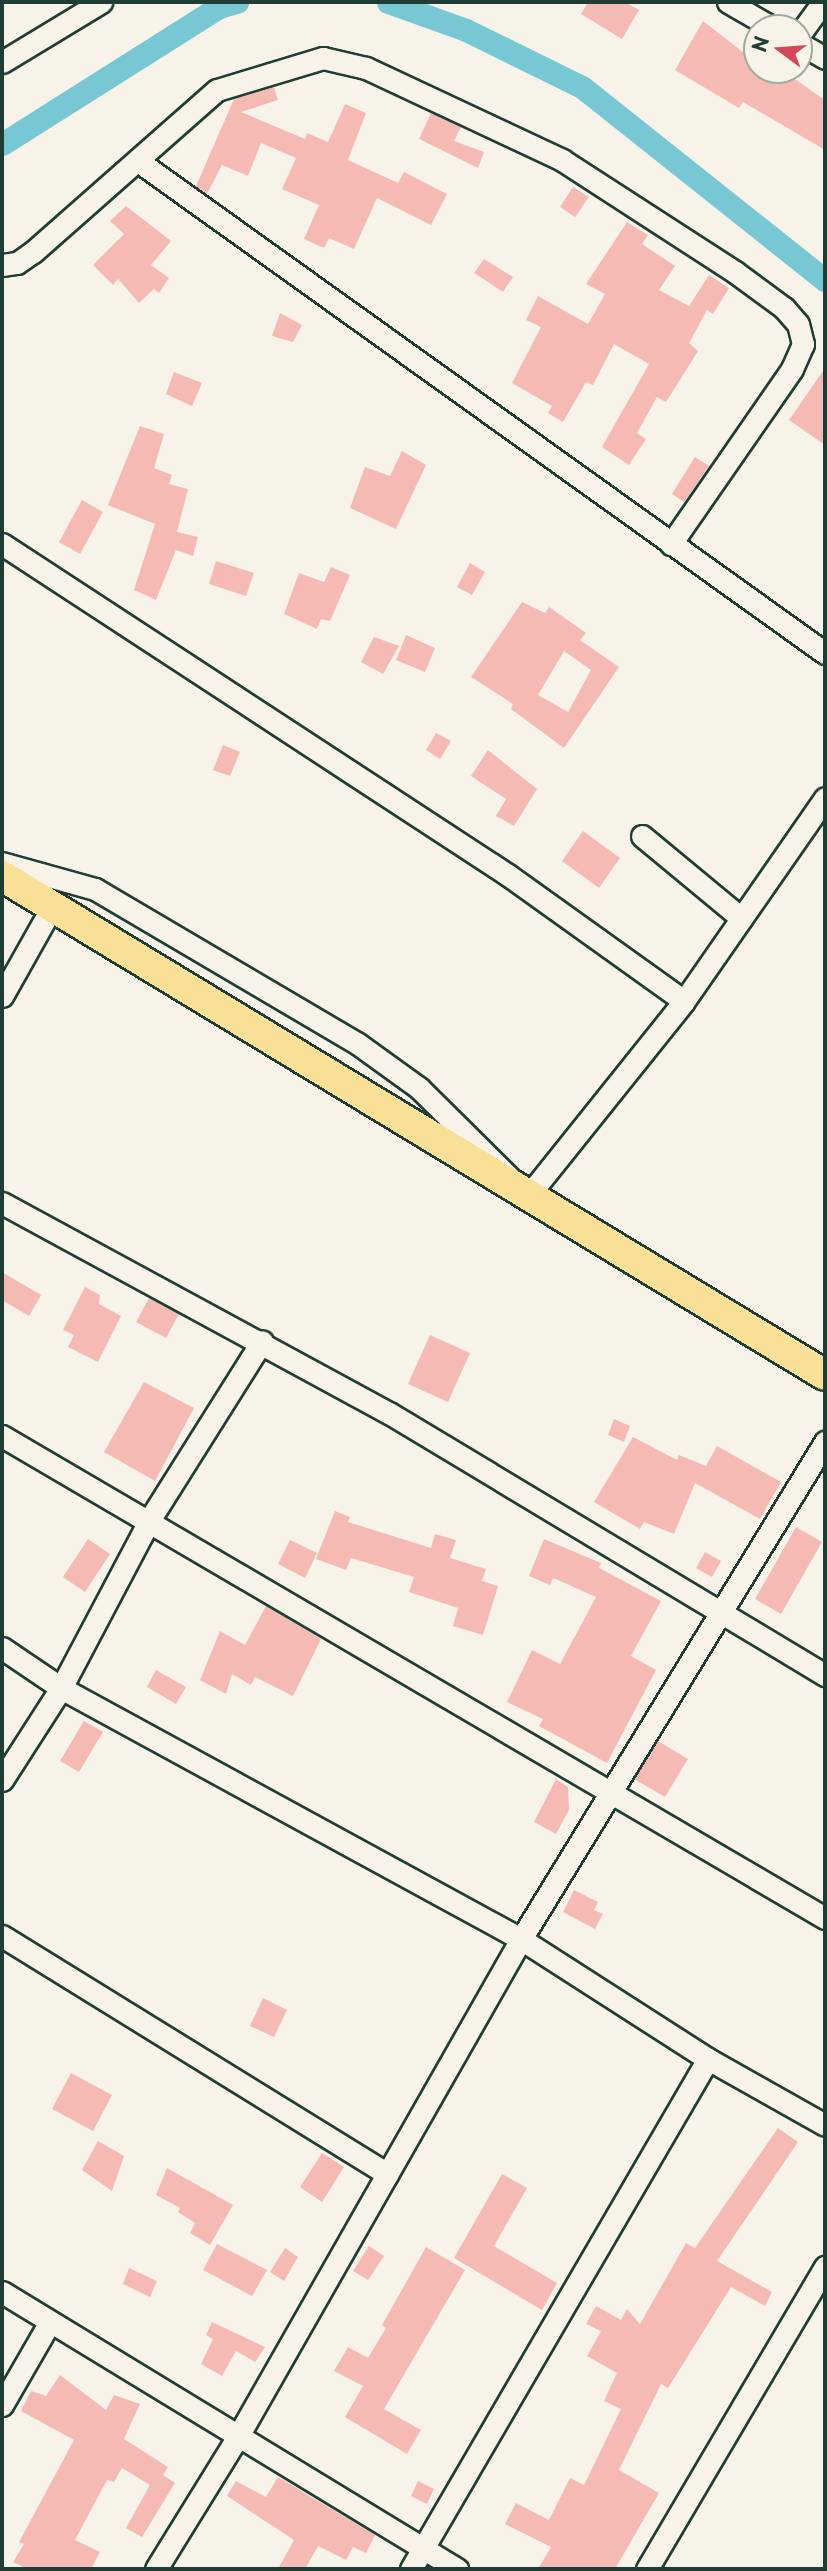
<!DOCTYPE html>
<html>
<head>
<meta charset="utf-8">
<style>
	body { margin:0 }
	#map { position:relative; width:827px; height:2571px; overflow:hidden; background:#f7f3e8; font-family:"Playpen Sans",sans-serif }
	div>[style] { position:absolute }
	[style*='--x'] { left:calc(var(--x)*1px); top:calc(var(--y)*1px); width:calc(var(--w)*1px); rotate:calc(var(--a)*1deg) }
	.canal>* { height:23px; margin:-11.5px; padding:0 11.5px; transform-origin:11.5px; border-radius:11.5px; background:#78c7d4 }
	.building>* { inset:0; background:#f6bab5 }
	.roads { filter:drop-shadow(2px 0 #1f3d34) drop-shadow(-2px 0 #1f3d34) drop-shadow(0 2px #1f3d34) drop-shadow(0 -2px #1f3d34) }
	.minor>* { height:21px; margin:-10.5px; padding:0 10.5px; transform-origin:10.5px; border-radius:10.5px; background:#f7f3e8 }
	.highway>* { height:30px; margin:-15px; padding:0 15px; transform-origin:15px; border-radius:15px; background:#fadf96 }
	span { translate:-50% -50%; white-space:nowrap; text-align:center; line-height:1.15; -webkit-text-stroke:7px #f7f3e8; paint-order:stroke }
	.frame { position:absolute; inset:0; border:4px solid #1f3d34; pointer-events:none }
	.north { position:absolute; left:743px; top:14px; width:70px; height:70px; box-sizing:border-box; background:#f7f3e8; border:2px solid #a1aaa0; border-radius:50%; rotate:286deg; font-size:19px; font-weight:700; line-height:28px; text-align:center; color:#1f3d34 }
	.north::after { content:''; display:block; margin:auto; width:24px; height:32px; background:#d1495b; clip-path:polygon(50% 0,100% 100%,50% 72%,0 100%) }
</style>
</head>
<body>
<div id="map">
	<div class="canal">
		<i style="--x:388;--y:2;--w:83;--a:19.7"></i>
		<i style="--x:466;--y:30;--w:129;--a:26.2"></i>
		<i style="--x:582;--y:87;--w:310;--a:38.5"></i>
		<i style="--x:2;--y:144;--w:257;--a:-32.3"></i>
		<i style="--x:219;--y:7;--w:19;--a:-16"></i>
	</div>
	<div class="building">
		<i style="clip-path:polygon(588px 2px,625px 2px,639px 10px,622px 39px,581px 14px)"></i>
		<i style="clip-path:polygon(703px 21px,757px 63px,757px 70px,768px 70px,786px 80px,789px 75px,825px 100px,825px 150px,743px 102px,739px 108px,675px 70px)"></i>
		<i style="clip-path:polygon(274px 87px,278px 100px,241px 112px,305px 139px,307px 133px,328px 142px,345px 104px,366px 113px,348px 160px,398px 183px,404px 172px,447px 194px,431px 225px,377px 198px,354px 249px,329px 238px,324px 248px,304px 239px,319px 205px,282px 189px,296px 158px,261px 143px,248px 176px,222px 165px,207px 194px,196px 186px,234px 99px)"></i>
		<i style="clip-path:polygon(431px 113px,461px 127px,454px 141px,484px 152px,478px 168px,419px 139px)"></i>
		<i style="clip-path:polygon(573px 187px,589px 197px,575px 217px,560px 207px)"></i>
		<i style="clip-path:polygon(126px 206px,171px 241px,151px 265px,169px 278px,159px 293px,154px 289px,139px 303px,118px 279px,113px 285px,93px 265px,124px 234px,110px 221px)"></i>
		<i style="clip-path:polygon(627px 222px,648px 235px,642px 244px,675px 266px,659px 290px,689px 306px,709px 275px,729px 288px,713px 314px,707px 310px,689px 343px,698px 351px,666px 402px,657px 397px,637px 433px,646px 439px,629px 465px,602px 447px,649px 364px,614px 344px,593px 385px,586px 382px,563px 422px,548px 413px,552px 406px,512px 383px,541px 327px,526px 320px,538px 296px,588px 324px,605px 294px,586px 284px)"></i>
		<i style="clip-path:polygon(484px 259px,513px 277px,503px 292px,474px 273px)"></i>
		<i style="clip-path:polygon(280px 313px,302px 325px,293px 342px,272px 336px)"></i>
		<i style="clip-path:polygon(825px 368px,825px 445px,789px 420px)"></i>
		<i style="clip-path:polygon(174px 372px,202px 383px,192px 406px,166px 394px)"></i>
		<i style="clip-path:polygon(140px 426px,164px 434px,154px 468px,172px 475px,169px 484px,188px 489px,177px 532px,198px 537px,193px 556px,176px 550px,156px 600px,134px 590px,155px 524px,108px 505px)"></i>
		<i style="clip-path:polygon(402px 451px,426px 465px,396px 529px,350px 508px,365px 467px,390px 476px)"></i>
		<i style="clip-path:polygon(695px 457px,709px 466px,684px 502px,672px 494px)"></i>
		<i style="clip-path:polygon(82px 500px,103px 512px,80px 554px,59px 542px)"></i>
		<i style="clip-path:polygon(216px 561px,254px 573px,246px 596px,209px 584px)"></i>
		<i style="clip-path:polygon(470px 563px,485px 572px,472px 595px,457px 587px)"></i>
		<i style="clip-path:polygon(331px 567px,350px 575px,330px 621px,321px 619px,317px 629px,284px 614px,299px 573px,324px 582px)"></i>
		<i style="clip-path:polygon(evenodd,522px 602px,545px 613px,549px 607px,586px 633px,580px 640px,619px 667px,564px 748px,511px 709px,513px 704px,471px 677px,522px 602px,564px 651px,591px 670px,568px 712px,538px 695px,564px 651px)"></i>
		<i style="clip-path:polygon(406px 635px,435px 648px,425px 672px,396px 660px)"></i>
		<i style="clip-path:polygon(374px 637px,399px 646px,383px 674px,361px 662px)"></i>
		<i style="clip-path:polygon(436px 733px,451px 741px,440px 759px,426px 750px)"></i>
		<i style="clip-path:polygon(223px 745px,240px 752px,230px 776px,213px 770px)"></i>
		<i style="clip-path:polygon(488px 750px,537px 789px,514px 826px,496px 816px,506px 799px,471px 776px)"></i>
		<i style="clip-path:polygon(583px 831px,620px 858px,599px 888px,562px 861px)"></i>
		<i style="clip-path:polygon(2px 1272px,41px 1295px,29px 1316px,2px 1300px)"></i>
		<i style="clip-path:polygon(85px 1287px,100px 1295px,99px 1304px,121px 1316px,98px 1362px,68px 1347px,74px 1335px,63px 1330px)"></i>
		<i style="clip-path:polygon(149px 1298px,179px 1314px,166px 1338px,136px 1322px)"></i>
		<i style="clip-path:polygon(430px 1335px,470px 1353px,448px 1402px,408px 1384px)"></i>
		<i style="clip-path:polygon(144px 1382px,194px 1408px,155px 1481px,104px 1452px)"></i>
		<i style="clip-path:polygon(614px 1419px,630px 1426px,624px 1442px,608px 1435px)"></i>
		<i style="clip-path:polygon(633px 1437px,677px 1460px,679px 1455px,706px 1466px,717px 1446px,781px 1482px,760px 1519px,695px 1483px,674px 1534px,644px 1522px,640px 1529px,594px 1502px)"></i>
		<i style="clip-path:polygon(335px 1511px,350px 1517px,348px 1522px,431px 1548px,435px 1534px,456px 1540px,450px 1558px,486px 1569px,482px 1581px,498px 1586px,483px 1635px,453px 1626px,458px 1608px,409px 1592px,414px 1577px,351px 1558px,346px 1570px,316px 1559px)"></i>
		<i style="clip-path:polygon(796px 1527px,822px 1542px,781px 1614px,755px 1599px)"></i>
		<i style="clip-path:polygon(88px 1539px,110px 1554px,85px 1592px,63px 1577px)"></i>
		<i style="clip-path:polygon(544px 1539px,601px 1563px,599px 1568px,661px 1601px,631px 1656px,656px 1670px,607px 1763px,539px 1726px,543px 1719px,507px 1702px,532px 1650px,560px 1664px,596px 1597px,553px 1578px,550px 1585px,529px 1576px)"></i>
		<i style="clip-path:polygon(290px 1540px,317px 1553px,305px 1578px,278px 1564px)"></i>
		<i style="clip-path:polygon(705px 1552px,721px 1561px,712px 1577px,696px 1568px)"></i>
		<i style="clip-path:polygon(266px 1606px,321px 1639px,293px 1696px,255px 1677px,251px 1685px,232px 1674px,226px 1694px,200px 1680px,220px 1631px,245px 1645px)"></i>
		<i style="clip-path:polygon(156px 1670px,186px 1687px,176px 1704px,147px 1687px)"></i>
		<i style="clip-path:polygon(84px 1721px,103px 1732px,79px 1772px,60px 1761px)"></i>
		<i style="clip-path:polygon(658px 1741px,688px 1759px,665px 1797px,634px 1779px)"></i>
		<i style="clip-path:polygon(556px 1779px,568px 1787px,569px 1810px,556px 1834px,534px 1822px)"></i>
		<i style="clip-path:polygon(574px 1890px,598px 1902px,594px 1910px,603px 1914px,595px 1929px,563px 1912px)"></i>
		<i style="clip-path:polygon(263px 1998px,287px 2010px,274px 2037px,250px 2026px)"></i>
		<i style="clip-path:polygon(71px 2073px,112px 2095px,93px 2131px,52px 2109px)"></i>
		<i style="clip-path:polygon(778px 2128px,798px 2142px,717px 2261px,772px 2292px,765px 2306px,731px 2287px,668px 2388px,661px 2384px,619px 2470px,659px 2493px,615px 2569px,538px 2569px,551px 2547px,505px 2524px,516px 2503px,549px 2520px,570px 2478px,584px 2485px,621px 2409px,604px 2401px,617px 2373px,587px 2356px,601px 2331px,586px 2324px,596px 2306px,621px 2320px,627px 2309px,640px 2324px,686px 2243px,695px 2248px)"></i>
		<i style="clip-path:polygon(98px 2141px,124px 2156px,112px 2191px,82px 2170px)"></i>
		<i style="clip-path:polygon(322px 2153px,344px 2167px,322px 2202px,300px 2187px)"></i>
		<i style="clip-path:polygon(167px 2168px,233px 2205px,210px 2245px,190px 2233px,195px 2223px,178px 2212px,180px 2208px,156px 2195px)"></i>
		<i style="clip-path:polygon(502px 2174px,527px 2188px,494px 2246px,557px 2283px,542px 2310px,454px 2258px)"></i>
		<i style="clip-path:polygon(217px 2244px,267px 2270px,252px 2296px,203px 2270px)"></i>
		<i style="clip-path:polygon(369px 2246px,384px 2256px,368px 2280px,353px 2271px)"></i>
		<i style="clip-path:polygon(426px 2247px,465px 2270px,384px 2409px,421px 2430px,407px 2454px,345px 2417px,363px 2386px,334px 2371px,348px 2347px,368px 2358px,386px 2328px,382px 2325px)"></i>
		<i style="clip-path:polygon(285px 2248px,298px 2257px,284px 2281px,270px 2272px)"></i>
		<i style="clip-path:polygon(129px 2268px,157px 2281px,150px 2297px,123px 2284px)"></i>
		<i style="clip-path:polygon(212px 2322px,265px 2347px,255px 2362px,236px 2351px,222px 2376px,201px 2364px,213px 2339px,206px 2335px)"></i>
		<i style="clip-path:polygon(60px 2375px,106px 2410px,114px 2395px,140px 2404px,124px 2439px,168px 2467px,163px 2475px,175px 2483px,142px 2537px,126px 2528px,150px 2485px,122px 2468px,114px 2482px,107px 2480px,75px 2540px,100px 2552px,91px 2569px,27px 2569px,13px 2562px,24px 2544px,19px 2542px,74px 2440px,21px 2411px,31px 2391px,46px 2396px)"></i>
		<i style="clip-path:polygon(278px 2477px,375px 2535px,366px 2553px,353px 2547px,346px 2560px,318px 2546px,305px 2569px,278px 2569px,294px 2540px,227px 2496px,236px 2481px,266px 2497px)"></i>
		<i style="clip-path:polygon(418px 2481px,434px 2489px,427px 2504px,411px 2496px)"></i>
	</div>
	<div class="roads">
		<div class="minor">
			<i style="--x:728;--y:2;--w:52;--a:30"></i>
			<i style="--x:799;--y:35;--w:41;--a:-54"></i>
			<i style="--x:799;--y:43;--w:30;--a:30"></i>
			<i style="--x:2;--y:62;--w:116;--a:-31.2"></i>
			<i style="--x:138;--y:161;--w:845;--a:35.61"></i>
			<i style="--x:2;--y:265;--w:15;--a:-8"></i>
			<i style="--x:17;--y:263;--w:19;--a:-35"></i>
			<i style="--x:33;--y:252;--w:245;--a:-41.4"></i>
			<i style="--x:217;--y:90;--w:111;--a:-16.8"></i>
			<i style="--x:323;--y:58;--w:44;--a:13.1"></i>
			<i style="--x:366;--y:68;--w:217;--a:25.1"></i>
			<i style="--x:562;--y:160;--w:206;--a:32.9"></i>
			<i style="--x:735;--y:272;--w:61;--a:36.3"></i>
			<i style="--x:784;--y:308;--w:21;--a:49"></i>
			<i style="--x:798;--y:324;--w:21;--a:76"></i>
			<i style="--x:803;--y:344;--w:27;--a:114"></i>
			<i style="--x:792;--y:369;--w:213;--a:124.7"></i>
			<i style="--x:2;--y:544;--w:605;--a:33.19"></i>
			<i style="--x:508;--y:875;--w:216;--a:35.6"></i>
			<i style="--x:642;--y:836;--w:129;--a:39.6"></i>
			<i style="--x:2;--y:863;--w:97;--a:15.6"></i>
			<i style="--x:95;--y:889;--w:305;--a:30.5"></i>
			<i style="--x:358;--y:1044;--w:75;--a:35.8"></i>
			<i style="--x:419;--y:1088;--w:153;--a:44.7"></i>
			<i style="--x:528;--y:1196;--w:250;--a:-51.3"></i>
			<i style="--x:684;--y:1001;--w:247;--a:-55.2"></i>
			<i style="--x:2;--y:996;--w:102;--a:-60.7"></i>
			<i style="--x:2;--y:1203;--w:440;--a:28.5"></i>
			<i style="--x:389;--y:1413;--w:509;--a:31"></i>
			<i style="--x:2;--y:1436;--w:954;--a:30.36"></i>
			<i style="--x:2;--y:1648;--w:71;--a:34.1"></i>
			<i style="--x:61;--y:1688;--w:524;--a:28.62"></i>
			<i style="--x:521;--y:1939;--w:222;--a:32.7"></i>
			<i style="--x:708;--y:2059;--w:134;--a:29.4"></i>
			<i style="--x:2;--y:1780;--w:109;--a:-57.3"></i>
			<i style="--x:61;--y:1688;--w:191;--a:-62.2"></i>
			<i style="--x:150;--y:1519;--w:210;--a:-57.8"></i>
			<i style="--x:2;--y:1936;--w:453;--a:31.7"></i>
			<i style="--x:2;--y:2292;--w:533;--a:31.33"></i>
			<i style="--x:2;--y:2405;--w:96;--a:-60"></i>
			<i style="--x:156;--y:2569;--w:154;--a:-58.3"></i>
			<i style="--x:237;--y:2438;--w:574;--a:-60.35"></i>
			<i style="--x:521;--y:1939;--w:583;--a:-58.55"></i>
			<i style="--x:411;--y:2569;--w:590;--a:-59.79"></i>
			<i style="--x:647;--y:2569;--w:351;--a:-59.5"></i>
		</div>
		<div class="highway">
			<i style="--x:2;--y:876;--w:962;--a:31.23"></i>
		</div>
	</div>
	<div class="frame"></div>
	<div class="north">N</div>
</div>
</body>
</html>
